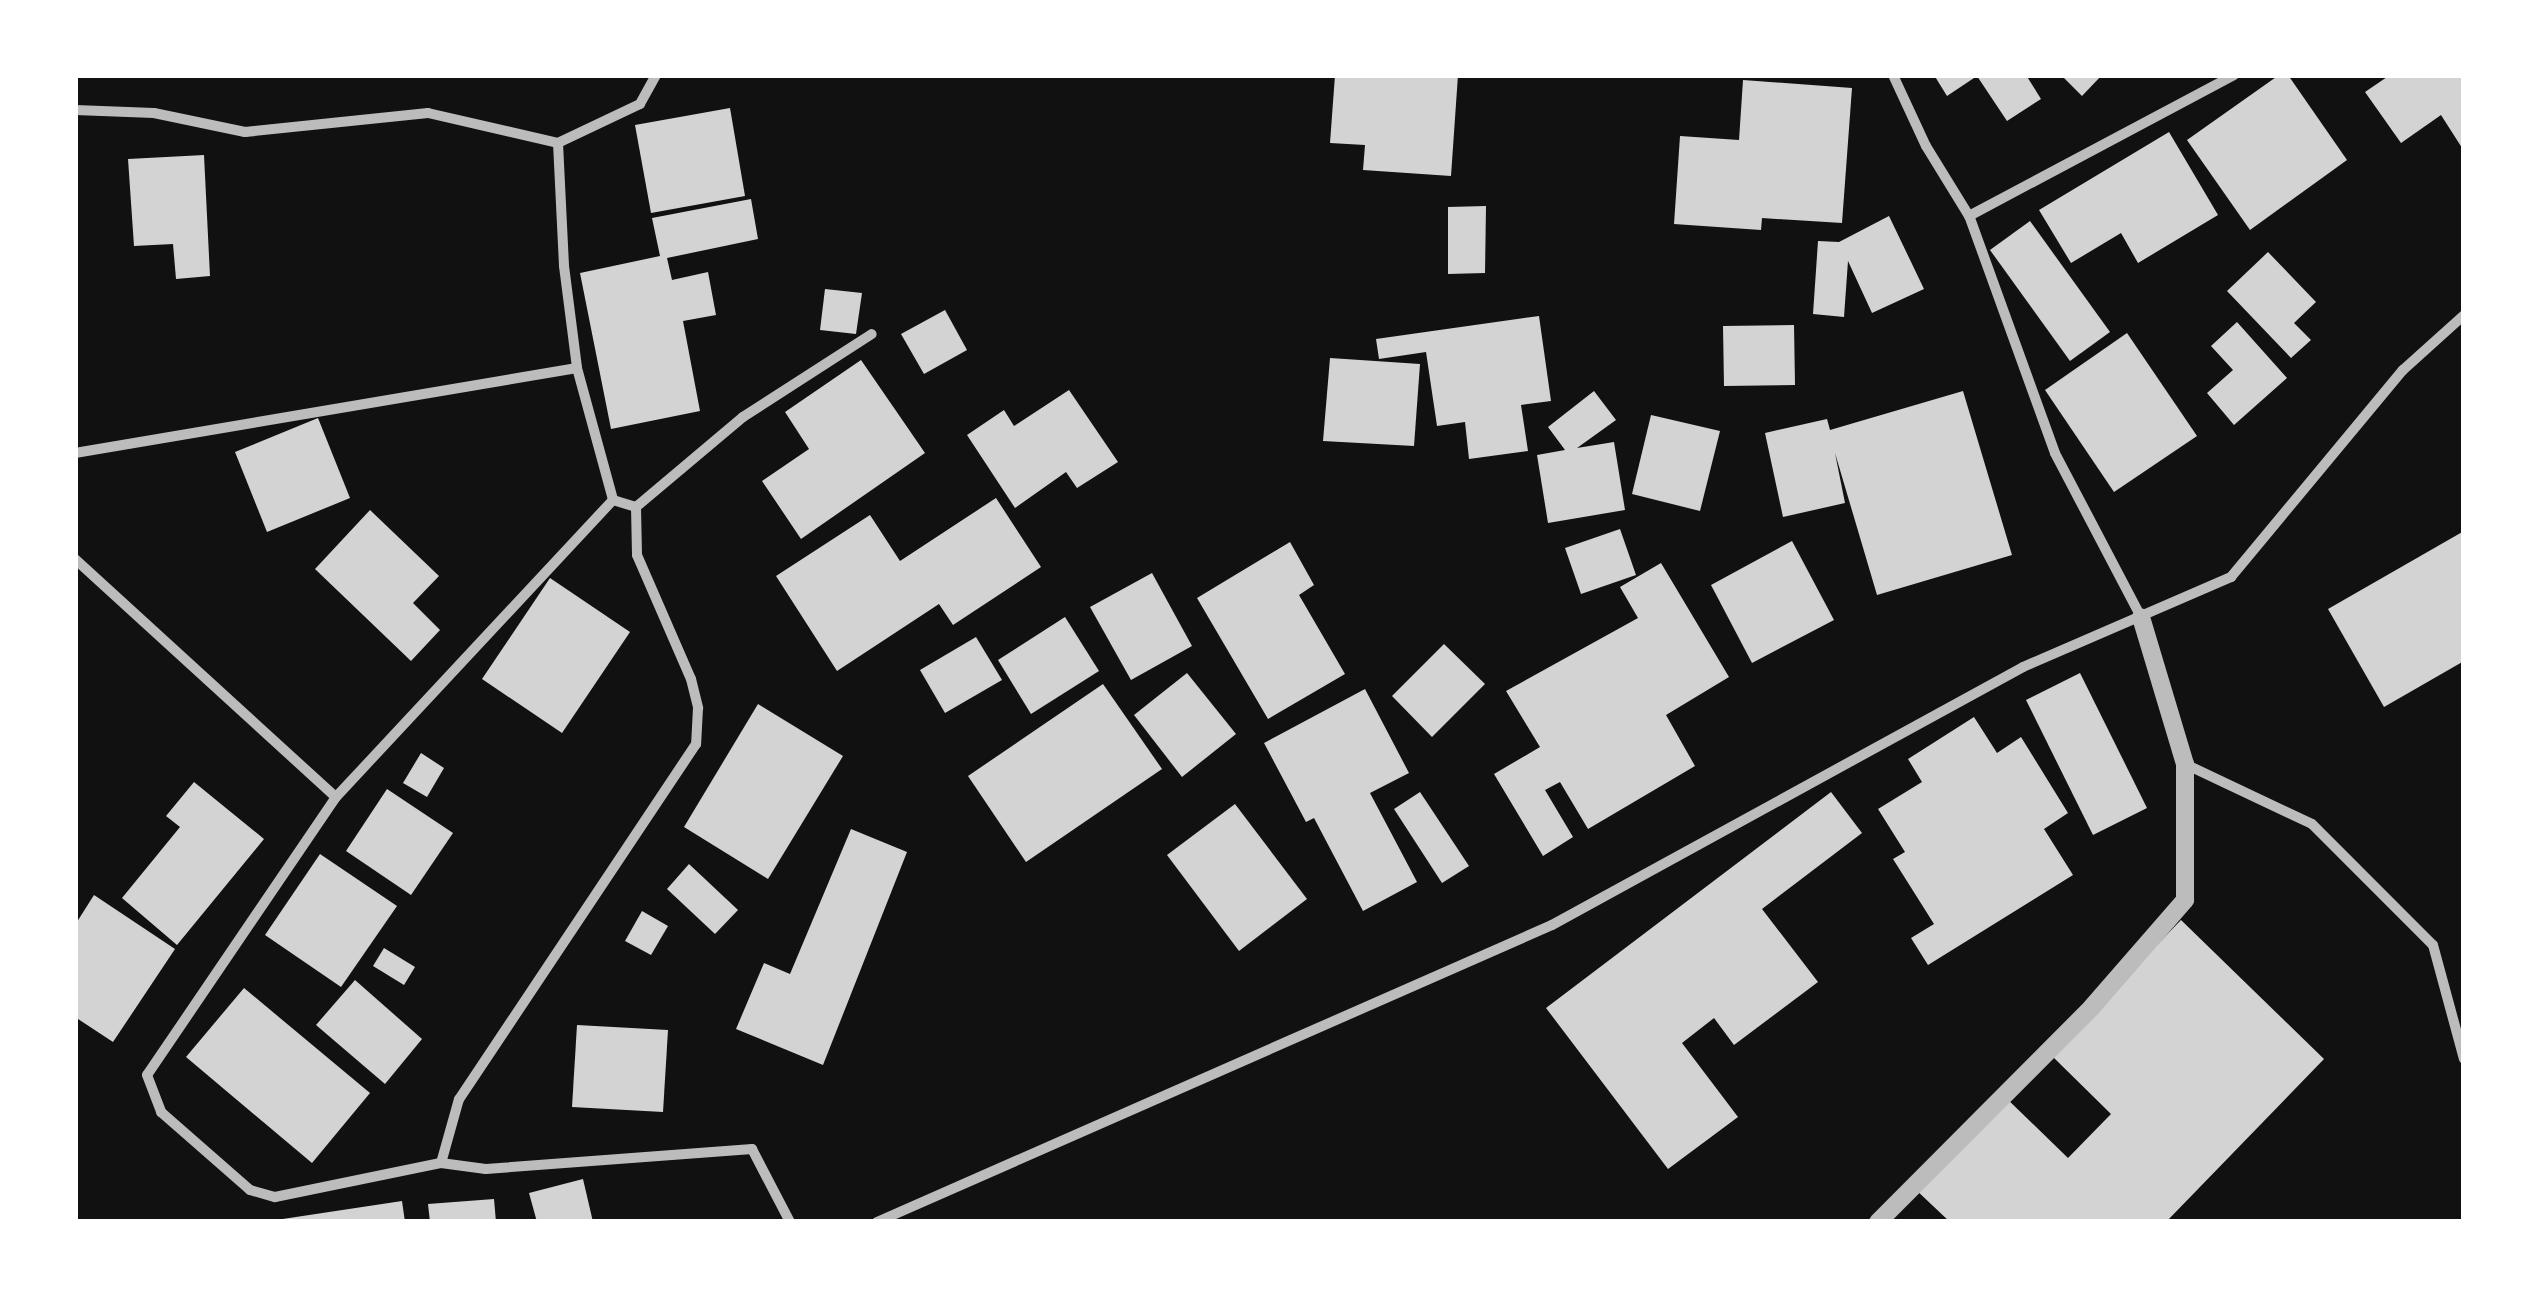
<!DOCTYPE html>
<html>
<head>
<meta charset="utf-8">
<style>
	body { margin:0 }
	#map { position:relative; width:2539px; height:1297px; overflow:hidden; background:#111; font-family:"Work Sans",sans-serif }
	div>[style] { position:absolute }
	[style*='--x'] { left:calc(var(--x)*1px); top:calc(var(--y)*1px); width:calc(var(--w)*1px); rotate:calc(var(--a)*1deg) }
	.building>* { inset:0; background:#d3d3d3 }
	.minor>* { height:10px; margin:-5px; padding:0 5px; transform-origin:5px; border-radius:5px; background:#bcbcbc }
	.tertiary>* { height:18px; margin:-9px; padding:0 9px; transform-origin:9px; border-radius:9px; background:#bcbcbc }
	span { translate:-50% -50%; white-space:nowrap; text-align:center; line-height:1.15; -webkit-text-stroke:8px #fff; paint-order:stroke }
	.frame { position:absolute; inset:0; border:78px solid #fff; pointer-events:none }
</style>
</head>
<body>
<div id="map">
	<div class="building">
		<i style="clip-path:polygon(1335px 75px,1458px 75px,1451px 176px,1363px 170px,1365px 145px,1330px 143px)"></i>
		<i style="clip-path:polygon(1934px 75px,2026px 75px,2041px 99px,2007px 121px,1977px 76px,1947px 96px)"></i>
		<i style="clip-path:polygon(2061px 75px,2102px 75px,2082px 96px)"></i>
		<i style="clip-path:polygon(2279px 75px,2288px 75px,2347px 160px,2250px 230px,2187px 140px)"></i>
		<i style="clip-path:polygon(2390px 75px,2464px 75px,2464px 151px,2441px 115px,2401px 143px,2365px 92px)"></i>
		<i style="clip-path:polygon(1743px 80px,1852px 88px,1842px 223px,1762px 218px,1761px 230px,1674px 224px,1680px 136px,1739px 140px)"></i>
		<i style="clip-path:polygon(730px 108px,745px 196px,651px 213px,635px 125px)"></i>
		<i style="clip-path:polygon(2169px 132px,2218px 215px,2138px 263px,2121px 233px,2071px 263px,2039px 210px)"></i>
		<i style="clip-path:polygon(204px 155px,210px 276px,176px 279px,173px 244px,134px 246px,128px 159px)"></i>
		<i style="clip-path:polygon(751px 199px,758px 239px,667px 258px,672px 280px,708px 272px,716px 315px,683px 321px,700px 411px,611px 429px,580px 273px,660px 256px,652px 218px)"></i>
		<i style="clip-path:polygon(1486px 206px,1485px 273px,1448px 274px,1448px 207px)"></i>
		<i style="clip-path:polygon(1889px 216px,1924px 289px,1872px 313px,1848px 261px,1844px 317px,1813px 314px,1818px 241px,1839px 242px)"></i>
		<i style="clip-path:polygon(2030px 221px,2110px 332px,2070px 361px,1990px 250px)"></i>
		<i style="clip-path:polygon(2268px 252px,2316px 302px,2294px 323px,2311px 340px,2291px 358px,2227px 291px)"></i>
		<i style="clip-path:polygon(825px 289px,862px 293px,856px 334px,820px 330px)"></i>
		<i style="clip-path:polygon(945px 310px,967px 350px,924px 374px,901px 334px)"></i>
		<i style="clip-path:polygon(1539px 316px,1551px 401px,1521px 405px,1528px 451px,1469px 459px,1465px 422px,1437px 426px,1426px 352px,1379px 359px,1376px 339px)"></i>
		<i style="clip-path:polygon(2237px 322px,2287px 378px,2234px 425px,2207px 393px,2233px 370px,2211px 346px)"></i>
		<i style="clip-path:polygon(1794px 325px,1795px 385px,1724px 386px,1723px 326px)"></i>
		<i style="clip-path:polygon(2127px 333px,2197px 436px,2114px 492px,2045px 390px)"></i>
		<i style="clip-path:polygon(1330px 358px,1420px 364px,1414px 446px,1323px 441px)"></i>
		<i style="clip-path:polygon(861px 360px,925px 453px,801px 539px,762px 481px,809px 449px,785px 412px)"></i>
		<i style="clip-path:polygon(1069px 390px,1118px 462px,1077px 488px,1066px 472px,1015px 508px,967px 435px,1004px 410px,1014px 426px)"></i>
		<i style="clip-path:polygon(1594px 391px,1616px 420px,1577px 448px,1614px 442px,1625px 510px,1548px 523px,1537px 455px,1565px 450px,1548px 427px)"></i>
		<i style="clip-path:polygon(1963px 391px,2012px 555px,1877px 595px,1835px 453px,1845px 503px,1783px 517px,1765px 433px,1827px 419px,1830px 430px)"></i>
		<i style="clip-path:polygon(1651px 415px,1720px 431px,1700px 511px,1632px 494px)"></i>
		<i style="clip-path:polygon(318px 418px,350px 498px,267px 532px,235px 452px)"></i>
		<i style="clip-path:polygon(996px 498px,1041px 567px,953px 625px,939px 604px,837px 671px,776px 576px,870px 515px,900px 561px)"></i>
		<i style="clip-path:polygon(370px 510px,439px 576px,413px 603px,440px 630px,411px 661px,315px 569px)"></i>
		<i style="clip-path:polygon(1620px 529px,1636px 575px,1581px 594px,1565px 548px)"></i>
		<i style="clip-path:polygon(2464px 531px,2464px 661px,2384px 707px,2328px 609px)"></i>
		<i style="clip-path:polygon(1792px 541px,1834px 620px,1752px 663px,1711px 585px)"></i>
		<i style="clip-path:polygon(1290px 542px,1314px 585px,1299px 595px,1345px 674px,1268px 719px,1197px 598px)"></i>
		<i style="clip-path:polygon(1661px 563px,1729px 677px,1666px 715px,1695px 766px,1588px 829px,1560px 782px,1545px 790px,1573px 837px,1543px 856px,1494px 774px,1540px 747px,1506px 691px,1638px 618px,1620px 587px)"></i>
		<i style="clip-path:polygon(1152px 573px,1192px 646px,1131px 680px,1090px 607px)"></i>
		<i style="clip-path:polygon(550px 578px,630px 632px,562px 733px,482px 679px)"></i>
		<i style="clip-path:polygon(1065px 617px,1099px 671px,1031px 714px,998px 660px)"></i>
		<i style="clip-path:polygon(976px 637px,1002px 680px,945px 713px,920px 670px)"></i>
		<i style="clip-path:polygon(1444px 644px,1485px 684px,1432px 737px,1392px 696px)"></i>
		<i style="clip-path:polygon(1187px 673px,1236px 734px,1182px 777px,1134px 715px)"></i>
		<i style="clip-path:polygon(2080px 673px,2147px 808px,2093px 835px,2026px 700px)"></i>
		<i style="clip-path:polygon(1103px 684px,1162px 769px,1026px 862px,968px 776px)"></i>
		<i style="clip-path:polygon(1365px 689px,1409px 773px,1370px 793px,1417px 882px,1363px 911px,1314px 818px,1306px 822px,1264px 743px)"></i>
		<i style="clip-path:polygon(758px 704px,843px 756px,768px 879px,684px 827px)"></i>
		<i style="clip-path:polygon(1974px 717px,1997px 753px,2021px 737px,2068px 813px,2044px 829px,2073px 875px,1928px 965px,1911px 938px,1934px 924px,1893px 859px,1905px 852px,1878px 809px,1922px 782px,1908px 759px)"></i>
		<i style="clip-path:polygon(421px 753px,444px 768px,427px 797px,403px 783px)"></i>
		<i style="clip-path:polygon(194px 782px,264px 839px,177px 945px,122px 898px,180px 827px,166px 816px)"></i>
		<i style="clip-path:polygon(387px 789px,453px 833px,411px 895px,346px 851px)"></i>
		<i style="clip-path:polygon(1420px 792px,1469px 866px,1442px 883px,1394px 809px)"></i>
		<i style="clip-path:polygon(1831px 792px,1862px 833px,1762px 909px,1818px 982px,1734px 1045px,1714px 1018px,1682px 1043px,1738px 1117px,1668px 1169px,1546px 1008px)"></i>
		<i style="clip-path:polygon(1235px 804px,1307px 899px,1239px 951px,1167px 855px)"></i>
		<i style="clip-path:polygon(851px 829px,907px 852px,823px 1065px,736px 1029px,764px 963px,790px 974px)"></i>
		<i style="clip-path:polygon(320px 854px,397px 906px,341px 987px,265px 935px)"></i>
		<i style="clip-path:polygon(689px 864px,738px 910px,715px 934px,667px 889px)"></i>
		<i style="clip-path:polygon(94px 895px,175px 949px,113px 1042px,75px 1017px,75px 925px)"></i>
		<i style="clip-path:polygon(642px 911px,668px 926px,651px 955px,625px 941px)"></i>
		<i style="clip-path:polygon(2181px 920px,2324px 1059px,2166px 1222px,1950px 1222px,1914px 1188px,2003px 1095px,2068px 1158px,2111px 1114px,2051px 1055px)"></i>
		<i style="clip-path:polygon(384px 948px,415px 967px,404px 985px,373px 966px)"></i>
		<i style="clip-path:polygon(355px 980px,422px 1039px,385px 1084px,316px 1025px)"></i>
		<i style="clip-path:polygon(244px 988px,370px 1093px,312px 1163px,186px 1057px)"></i>
		<i style="clip-path:polygon(577px 1025px,668px 1030px,663px 1112px,572px 1107px)"></i>
		<i style="clip-path:polygon(583px 1179px,593px 1222px,537px 1222px,529px 1193px)"></i>
		<i style="clip-path:polygon(494px 1199px,496px 1222px,430px 1222px,428px 1204px)"></i>
		<i style="clip-path:polygon(402px 1201px,405px 1222px,277px 1222px,276px 1220px)"></i>
	</div>
	<div class="minor">
		<i style="--x:656;--y:75;--w:33;--a:119"></i>
		<i style="--x:640;--y:104;--w:91;--a:154.6"></i>
		<i style="--x:558;--y:143;--w:123;--a:87.2"></i>
		<i style="--x:564;--y:266;--w:103;--a:82.7"></i>
		<i style="--x:577;--y:368;--w:137;--a:74.7"></i>
		<i style="--x:613;--y:500;--w:24;--a:17"></i>
		<i style="--x:636;--y:507;--w:48;--a:88.8"></i>
		<i style="--x:637;--y:555;--w:135;--a:66.5"></i>
		<i style="--x:691;--y:679;--w:30;--a:76"></i>
		<i style="--x:698;--y:708;--w:36;--a:93"></i>
		<i style="--x:696;--y:744;--w:427;--a:123.7"></i>
		<i style="--x:459;--y:1099;--w:66;--a:105.7"></i>
		<i style="--x:441;--y:1163;--w:45;--a:7.6"></i>
		<i style="--x:486;--y:1169;--w:267;--a:-4.3"></i>
		<i style="--x:752;--y:1149;--w:82;--a:62.5"></i>
		<i style="--x:1893;--y:75;--w:78;--a:65.1"></i>
		<i style="--x:1926;--y:146;--w:82;--a:58.4"></i>
		<i style="--x:75;--y:110;--w:79;--a:2.2"></i>
		<i style="--x:154;--y:113;--w:93;--a:11.8"></i>
		<i style="--x:245;--y:132;--w:184;--a:-5.9"></i>
		<i style="--x:428;--y:113;--w:133;--a:13"></i>
		<i style="--x:75;--y:453;--w:509;--a:-9.61"></i>
		<i style="--x:636;--y:507;--w:140;--a:-40.1"></i>
		<i style="--x:743;--y:417;--w:153;--a:-32.8"></i>
		<i style="--x:75;--y:559;--w:353;--a:42.4"></i>
		<i style="--x:336;--y:797;--w:406;--a:-47"></i>
		<i style="--x:2141;--y:617;--w:185;--a:-117.7"></i>
		<i style="--x:2055;--y:453;--w:252;--a:-109.9"></i>
		<i style="--x:1969;--y:216;--w:300;--a:-28"></i>
		<i style="--x:2185;--y:764;--w:140;--a:25.3"></i>
		<i style="--x:2312;--y:824;--w:171;--a:45"></i>
		<i style="--x:2433;--y:945;--w:118;--a:74.8"></i>
		<i style="--x:336;--y:797;--w:336;--a:124.2"></i>
		<i style="--x:147;--y:1075;--w:40;--a:69"></i>
		<i style="--x:161;--y:1112;--w:118;--a:41.2"></i>
		<i style="--x:250;--y:1190;--w:26;--a:16"></i>
		<i style="--x:275;--y:1197;--w:169;--a:-11.6"></i>
		<i style="--x:877;--y:1222;--w:737;--a:-23.75"></i>
		<i style="--x:1552;--y:925;--w:537;--a:-28.71"></i>
		<i style="--x:2023;--y:667;--w:227;--a:-23.4"></i>
		<i style="--x:2231;--y:577;--w:269;--a:-50.3"></i>
		<i style="--x:2403;--y:370;--w:82;--a:-42"></i>
	</div>
	<div class="tertiary">
		<i style="--x:1878;--y:1222;--w:303;--a:-45.1"></i>
		<i style="--x:2092;--y:1007;--w:142;--a:-49"></i>
		<i style="--x:2185;--y:900;--w:136;--a:-90"></i>
		<i style="--x:2185;--y:764;--w:153;--a:-106.7"></i>
	</div>
	<div class="frame"></div>
</div>
</body>
</html>
